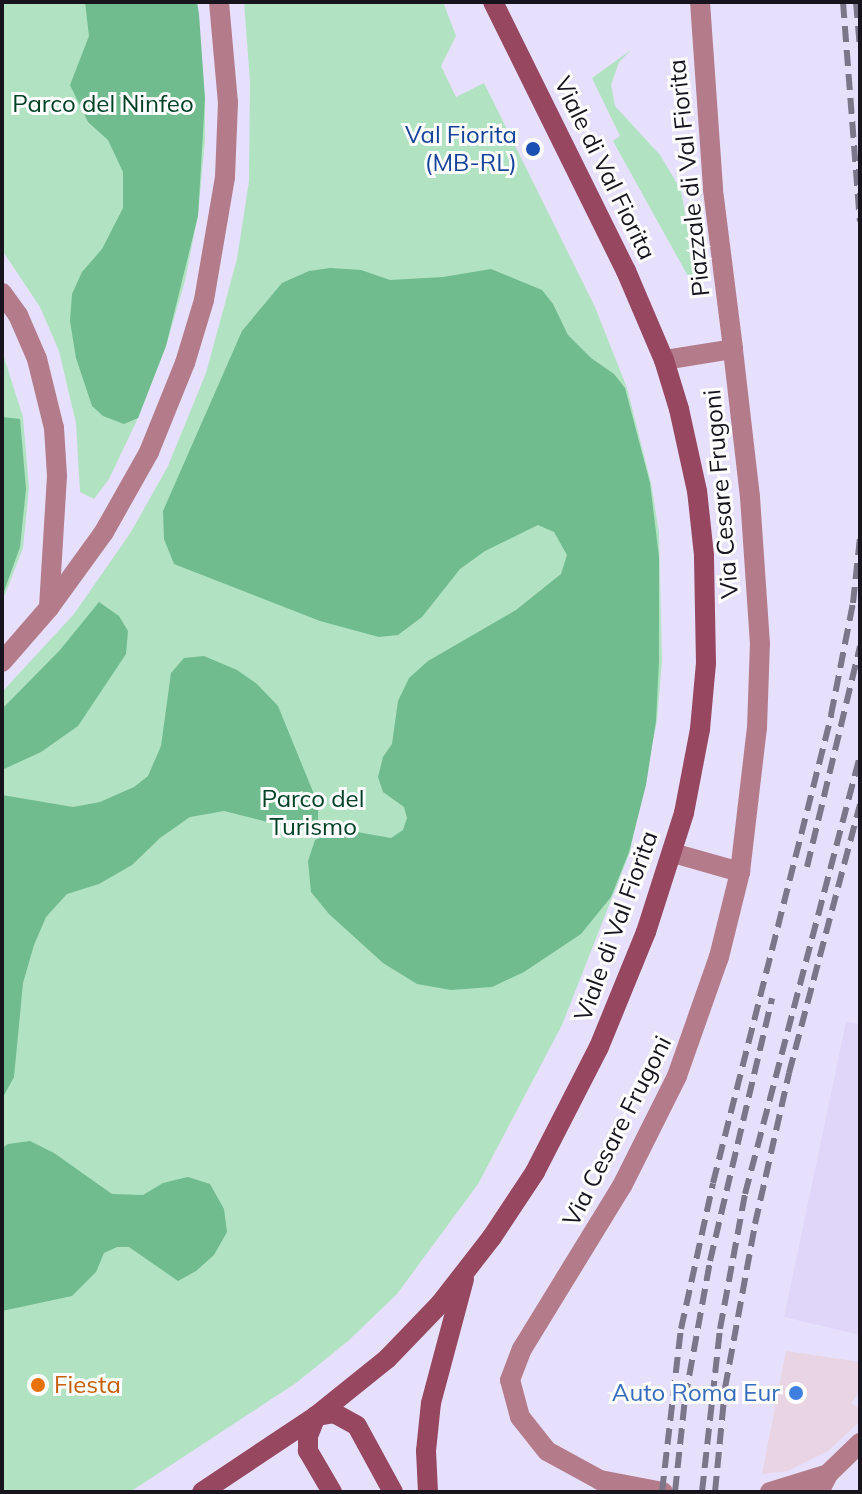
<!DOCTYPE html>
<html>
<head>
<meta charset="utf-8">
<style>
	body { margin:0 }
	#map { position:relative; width:862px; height:1494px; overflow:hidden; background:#e7e0fc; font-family:Mulish,sans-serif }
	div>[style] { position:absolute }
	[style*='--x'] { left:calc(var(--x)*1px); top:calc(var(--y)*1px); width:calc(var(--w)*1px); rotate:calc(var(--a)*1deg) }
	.commercial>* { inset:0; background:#e8d4e3 }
	.built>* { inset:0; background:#dfd6fa }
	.green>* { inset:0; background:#b1e2c2 }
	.forest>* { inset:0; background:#70bc8e }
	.minor>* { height:20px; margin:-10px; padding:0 10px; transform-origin:10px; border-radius:10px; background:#b47c8b }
	.tertiary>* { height:20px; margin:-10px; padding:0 10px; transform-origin:10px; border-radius:10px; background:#b47c8b }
	.secondary>* { height:20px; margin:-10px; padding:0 10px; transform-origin:10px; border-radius:10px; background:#974760 }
	.rail>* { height:6px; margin-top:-3px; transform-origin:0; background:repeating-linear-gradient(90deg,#7b7689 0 16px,transparent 0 24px) }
	.dots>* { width:22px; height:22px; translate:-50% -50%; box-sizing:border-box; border:4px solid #fff; border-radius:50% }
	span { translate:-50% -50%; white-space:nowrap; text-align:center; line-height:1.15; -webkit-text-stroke:6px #fff; paint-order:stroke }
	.park-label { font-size:24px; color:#014225 }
	.transit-label { font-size:24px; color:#164399 }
	.right { translate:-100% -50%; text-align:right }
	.street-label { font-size:24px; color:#17141e }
	.food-label { font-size:24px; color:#c56008 }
	.left { translate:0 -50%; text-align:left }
	.shop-label { font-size:24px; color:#366cbe }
	.frame { position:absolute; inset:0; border:4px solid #17141e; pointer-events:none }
</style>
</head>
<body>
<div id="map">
	<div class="commercial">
		<i style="clip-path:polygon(786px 1351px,860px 1362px,860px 1391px,851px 1403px,859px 1408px,859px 1422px,828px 1451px,788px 1471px,762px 1474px)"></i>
	</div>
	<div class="built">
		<i style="clip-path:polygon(846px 1022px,860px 1024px,860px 1335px,784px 1317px)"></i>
	</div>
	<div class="green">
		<i style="clip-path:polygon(2px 2px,197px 2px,205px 99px,205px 141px,198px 215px,185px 281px,166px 346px,138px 418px,109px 479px,94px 499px,80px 492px,76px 423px,59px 351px,40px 307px,2px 250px)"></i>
		<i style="clip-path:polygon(244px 2px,443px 2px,456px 36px,441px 66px,456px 97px,484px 83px,595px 307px,627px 388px,651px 483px,659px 532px,662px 661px,657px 721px,630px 852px,562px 1025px,478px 1184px,397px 1294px,348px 1341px,296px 1383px,130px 1492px,2px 1492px,2px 692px,74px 614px,131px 532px,168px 466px,206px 373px,237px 259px,249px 181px,250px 81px)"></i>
		<i style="clip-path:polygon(631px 50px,619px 62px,611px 85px,615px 106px,660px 155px,681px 190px,699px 296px,613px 141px,620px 136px,592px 78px)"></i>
		<i style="clip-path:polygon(2px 351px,23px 417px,29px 488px,23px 548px,2px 602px)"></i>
	</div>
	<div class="forest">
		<i style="clip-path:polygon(85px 2px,197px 2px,199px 14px,205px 99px,198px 216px,166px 346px,138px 418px,124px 424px,103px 416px,92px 406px,76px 358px,70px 321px,72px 294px,82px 272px,102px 249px,123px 208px,123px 172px,108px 140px,88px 122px,70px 85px,89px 36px)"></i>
		<i style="clip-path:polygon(330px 268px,361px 270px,390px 280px,443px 277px,491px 269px,542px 290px,553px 304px,568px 335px,591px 358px,614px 374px,625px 388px,650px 483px,659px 557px,659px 661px,656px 721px,646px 785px,629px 852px,611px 897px,581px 934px,524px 972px,492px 987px,451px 990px,417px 984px,383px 963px,329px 914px,311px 892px,308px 861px,315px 840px,340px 829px,391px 838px,403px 830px,407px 818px,404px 807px,383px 792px,378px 777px,383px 757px,392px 744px,398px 701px,409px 678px,428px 661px,516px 610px,561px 574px,567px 555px,554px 532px,538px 525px,485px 551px,460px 569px,422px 617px,398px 635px,379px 637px,320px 621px,174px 564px,164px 539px,163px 511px,242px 331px,282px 283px,309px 271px)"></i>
		<i style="clip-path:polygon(2px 417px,20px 419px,26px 489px,20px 547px,2px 597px)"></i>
		<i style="clip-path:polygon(99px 602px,119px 616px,128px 631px,126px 654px,78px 726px,41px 752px,2px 770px,2px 709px,60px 650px)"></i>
		<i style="clip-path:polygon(204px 656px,237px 670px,257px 684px,278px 706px,318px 804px,318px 822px,299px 830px,224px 811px,190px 817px,160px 838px,132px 865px,99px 884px,67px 894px,46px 917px,34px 945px,23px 983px,14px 1077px,2px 1099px,2px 795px,73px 807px,100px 802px,134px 787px,148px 776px,161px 746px,171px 673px,184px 658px)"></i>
		<i style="clip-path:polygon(30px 1141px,54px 1153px,112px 1194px,143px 1195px,163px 1183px,188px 1177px,210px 1184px,224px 1209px,227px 1232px,214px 1255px,196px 1271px,178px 1281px,129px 1247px,117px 1247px,104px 1253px,96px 1272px,72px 1296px,2px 1311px,2px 1148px,8px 1144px)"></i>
	</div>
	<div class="minor">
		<i style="--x:700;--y:2;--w:188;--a:86"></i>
		<i style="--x:713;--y:190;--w:160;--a:82.8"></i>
		<i style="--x:2;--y:293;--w:27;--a:54"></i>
		<i style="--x:18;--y:315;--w:48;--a:66.6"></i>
		<i style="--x:37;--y:359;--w:71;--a:76.2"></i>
		<i style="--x:54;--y:428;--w:48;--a:86.4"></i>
		<i style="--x:57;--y:476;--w:132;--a:93.5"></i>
		<i style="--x:819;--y:1492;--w:20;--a:-63"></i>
	</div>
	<div class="tertiary">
		<i style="--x:2;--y:662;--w:72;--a:-49"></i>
		<i style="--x:49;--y:608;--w:94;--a:-54.1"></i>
		<i style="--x:104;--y:532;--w:92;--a:-60.6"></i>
		<i style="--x:149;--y:452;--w:96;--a:-68"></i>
		<i style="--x:185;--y:363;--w:66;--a:-73.2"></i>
		<i style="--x:204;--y:300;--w:125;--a:-80.3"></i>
		<i style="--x:225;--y:177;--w:74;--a:-87.7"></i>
		<i style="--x:228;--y:103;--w:101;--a:-95.1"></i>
		<i style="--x:673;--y:853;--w:70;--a:15.8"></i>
		<i style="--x:663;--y:1492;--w:64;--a:-169.2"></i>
		<i style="--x:600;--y:1480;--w:60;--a:-151.3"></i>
		<i style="--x:547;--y:1451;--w:43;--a:-128.5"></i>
		<i style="--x:520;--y:1417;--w:38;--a:-105"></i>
		<i style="--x:510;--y:1380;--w:33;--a:-69"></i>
		<i style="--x:522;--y:1349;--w:191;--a:-58.5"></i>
		<i style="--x:622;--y:1186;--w:123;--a:-63.4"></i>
		<i style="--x:677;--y:1076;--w:126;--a:-70.6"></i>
		<i style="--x:719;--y:957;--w:88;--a:-76.1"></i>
		<i style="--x:740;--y:872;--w:145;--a:-83.3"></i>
		<i style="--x:757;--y:728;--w:84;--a:-88"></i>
		<i style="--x:760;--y:644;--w:147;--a:-93.9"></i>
		<i style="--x:750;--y:497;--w:149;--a:-96.6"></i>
		<i style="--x:733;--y:349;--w:70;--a:170.9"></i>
		<i style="--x:770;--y:1492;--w:61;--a:-17.2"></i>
		<i style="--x:828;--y:1474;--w:45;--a:-44.1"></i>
	</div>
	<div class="secondary">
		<i style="--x:202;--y:1492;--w:137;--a:-33.7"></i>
		<i style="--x:316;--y:1416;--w:18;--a:-9"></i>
		<i style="--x:334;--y:1413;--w:26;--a:29"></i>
		<i style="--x:357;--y:1426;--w:75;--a:61.4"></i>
		<i style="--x:332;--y:1492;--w:48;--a:-120.3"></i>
		<i style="--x:308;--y:1451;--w:15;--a:-90"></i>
		<i style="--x:308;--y:1436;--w:22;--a:-68"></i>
		<i style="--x:316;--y:1416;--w:91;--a:-38.8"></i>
		<i style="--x:387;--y:1359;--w:76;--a:-46.1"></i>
		<i style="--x:440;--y:1304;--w:85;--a:-52.2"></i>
		<i style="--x:492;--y:1237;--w:78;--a:-56.5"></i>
		<i style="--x:535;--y:1172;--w:140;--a:-62.9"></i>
		<i style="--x:599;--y:1047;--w:124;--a:-67.8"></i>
		<i style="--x:646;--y:932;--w:125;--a:-72.3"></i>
		<i style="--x:684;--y:813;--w:86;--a:-79.2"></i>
		<i style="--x:700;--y:729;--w:66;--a:-84.8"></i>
		<i style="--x:706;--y:663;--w:108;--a:-91.1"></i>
		<i style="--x:704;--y:555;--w:64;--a:-96.2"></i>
		<i style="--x:697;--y:491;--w:84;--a:-102.4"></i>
		<i style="--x:679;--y:409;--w:51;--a:-107"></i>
		<i style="--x:664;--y:360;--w:97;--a:-113.1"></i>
		<i style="--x:626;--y:271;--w:300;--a:-116.3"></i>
		<i style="--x:428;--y:1492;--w:41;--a:-92.8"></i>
		<i style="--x:426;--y:1451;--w:48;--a:-84.1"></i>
		<i style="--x:431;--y:1403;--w:128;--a:-75.1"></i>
	</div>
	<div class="rail">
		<i style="--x:843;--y:2;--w:220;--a:85.6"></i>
		<i style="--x:856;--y:2;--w:47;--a:85.1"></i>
		<i style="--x:807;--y:867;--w:227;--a:-76.5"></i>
		<i style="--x:662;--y:1492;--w:164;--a:-83.4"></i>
		<i style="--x:681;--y:1329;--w:149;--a:-77.6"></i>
		<i style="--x:713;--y:1183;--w:483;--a:-75.8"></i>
		<i style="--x:831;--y:715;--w:114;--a:-78.9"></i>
		<i style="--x:853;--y:603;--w:65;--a:-83.9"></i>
		<i style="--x:675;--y:1492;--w:94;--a:-83.9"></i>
		<i style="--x:685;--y:1399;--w:140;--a:-79.7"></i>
		<i style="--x:710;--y:1261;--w:270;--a:-76.7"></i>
		<i style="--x:702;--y:1492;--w:164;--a:-83.7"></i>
		<i style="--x:720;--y:1329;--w:137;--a:-79.5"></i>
		<i style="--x:745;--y:1194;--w:452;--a:-75.3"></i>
		<i style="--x:715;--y:1492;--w:104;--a:-84.5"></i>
		<i style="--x:725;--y:1388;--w:167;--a:-79.6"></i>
		<i style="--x:755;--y:1224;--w:155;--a:-77.3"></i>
		<i style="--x:789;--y:1073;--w:278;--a:-75.2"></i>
	</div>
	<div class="dots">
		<i style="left:533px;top:149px;background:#1a4fb4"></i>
		<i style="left:38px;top:1385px;background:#e8710a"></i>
		<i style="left:796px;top:1393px;background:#3f7fe0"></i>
	</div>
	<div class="park-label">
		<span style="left:103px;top:104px">Parco del Ninfeo</span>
		<span style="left:313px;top:813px">Parco del<br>Turismo</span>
	</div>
	<div class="transit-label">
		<span class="right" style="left:517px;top:149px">Val Fiorita<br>(MB-RL)</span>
	</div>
	<div class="street-label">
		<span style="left:605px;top:168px;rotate:64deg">Viale di Val Fiorita</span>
		<span style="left:689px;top:178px;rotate:-96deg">Piazzale di Val Fiorita</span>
		<span style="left:721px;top:494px;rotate:-95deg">Via Cesare Frugoni</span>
		<span style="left:616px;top:926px;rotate:-70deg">Viale di Val Fiorita</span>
		<span style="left:617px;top:1131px;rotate:-63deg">Via Cesare Frugoni</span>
	</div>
	<div class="food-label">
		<span class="left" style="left:54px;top:1385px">Fiesta</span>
	</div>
	<div class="shop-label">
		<span class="right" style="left:780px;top:1393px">Auto Roma Eur</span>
	</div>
	<div class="frame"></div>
</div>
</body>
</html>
